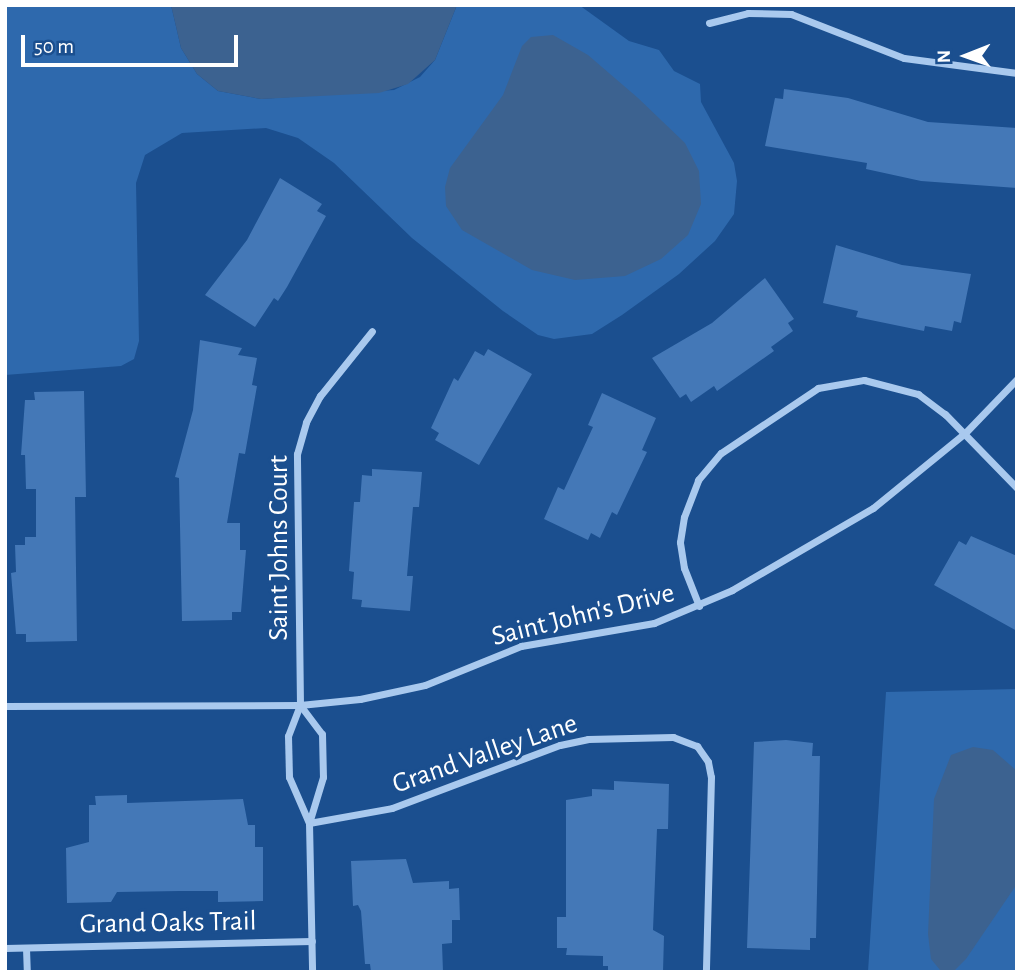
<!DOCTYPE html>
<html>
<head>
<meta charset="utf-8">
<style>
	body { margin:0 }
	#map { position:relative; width:1022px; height:977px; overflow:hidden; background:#1b4f8f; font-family:"Alegreya Sans",sans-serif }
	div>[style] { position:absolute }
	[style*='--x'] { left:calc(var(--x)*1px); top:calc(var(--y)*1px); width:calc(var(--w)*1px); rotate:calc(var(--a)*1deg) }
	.green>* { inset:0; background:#2e69ad }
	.water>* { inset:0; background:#3c6290 }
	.building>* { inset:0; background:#4478b7 }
	.street>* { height:7px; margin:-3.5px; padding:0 3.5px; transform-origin:3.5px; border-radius:3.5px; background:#a9c9ee }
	span { translate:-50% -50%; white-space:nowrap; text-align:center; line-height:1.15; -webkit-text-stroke:6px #1b4f8f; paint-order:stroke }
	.street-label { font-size:28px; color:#fff }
	.frame { position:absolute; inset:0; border:7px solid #fff; pointer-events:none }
	.north { position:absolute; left:931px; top:21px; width:70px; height:70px; -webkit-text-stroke:5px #1b4f8f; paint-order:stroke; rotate:269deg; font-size:19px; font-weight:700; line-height:28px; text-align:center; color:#fff }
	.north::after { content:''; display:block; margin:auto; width:24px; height:32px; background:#fff; clip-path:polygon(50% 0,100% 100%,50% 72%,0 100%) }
	.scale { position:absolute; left:21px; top:35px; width:217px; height:32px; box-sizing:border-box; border:4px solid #fff; border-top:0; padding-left:9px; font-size:21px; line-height:24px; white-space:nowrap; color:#fff; -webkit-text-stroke:5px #1b4f8f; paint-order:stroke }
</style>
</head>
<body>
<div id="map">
	<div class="green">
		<i style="clip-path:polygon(5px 5px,171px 5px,181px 48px,197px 74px,218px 91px,261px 99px,394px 90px,420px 77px,435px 60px,457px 5px,579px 5px,629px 41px,659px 50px,674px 71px,700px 84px,701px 102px,734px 163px,737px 181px,734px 214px,715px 241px,679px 274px,622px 315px,592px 334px,554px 339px,538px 335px,503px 311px,412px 238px,334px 163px,298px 138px,266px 128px,182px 133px,145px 155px,136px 183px,139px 341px,134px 359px,121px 366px,5px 375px)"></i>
		<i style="clip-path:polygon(1017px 689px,1017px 972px,868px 972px,886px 692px)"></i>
	</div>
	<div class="water">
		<i style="clip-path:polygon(171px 5px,457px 5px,435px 60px,408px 84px,379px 93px,261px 99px,218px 91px,197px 74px,181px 48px)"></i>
		<i style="clip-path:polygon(553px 35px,588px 55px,638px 98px,685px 143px,699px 171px,701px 204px,688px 235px,661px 259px,625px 276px,575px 280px,532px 270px,462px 230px,446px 206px,445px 187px,450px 168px,503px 95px,522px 46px,531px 37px)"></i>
		<i style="clip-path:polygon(973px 747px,993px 750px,1017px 771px,1017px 884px,966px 959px,955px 970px,940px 970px,931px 959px,928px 934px,934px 799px,951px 755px)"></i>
	</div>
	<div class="building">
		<i style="clip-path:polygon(784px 89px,848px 98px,928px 122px,1017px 128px,1017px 188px,921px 181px,866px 169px,867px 163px,765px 146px,775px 98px,783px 99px)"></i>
		<i style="clip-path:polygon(280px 178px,322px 204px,317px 211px,326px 216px,287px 287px,278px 301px,274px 298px,255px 327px,205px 295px,247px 240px)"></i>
		<i style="clip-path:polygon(836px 245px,902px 265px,971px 274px,961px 323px,954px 321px,952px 331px,925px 326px,924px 331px,856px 317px,858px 311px,823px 303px)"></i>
		<i style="clip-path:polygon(765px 278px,794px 319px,788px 323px,793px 331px,771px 347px,774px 351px,717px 391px,714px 386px,691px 402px,686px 394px,680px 398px,652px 358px,712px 323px)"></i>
		<i style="clip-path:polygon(200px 340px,242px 348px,238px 355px,257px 358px,252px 385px,257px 386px,245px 454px,239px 453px,227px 523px,240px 523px,240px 550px,246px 550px,241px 612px,232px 612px,232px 620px,182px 621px,179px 478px,175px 477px,193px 410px)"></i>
		<i style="clip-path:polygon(488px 349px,532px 374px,479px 465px,435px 440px,439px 433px,431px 428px,454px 378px,458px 381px,475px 351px,484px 356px)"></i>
		<i style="clip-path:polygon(84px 391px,86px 497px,75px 497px,77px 641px,26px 642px,26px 634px,16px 634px,11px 573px,16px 572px,15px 545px,25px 545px,25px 537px,36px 537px,36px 489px,26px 489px,25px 455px,21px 455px,25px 400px,35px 400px,34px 392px)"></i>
		<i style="clip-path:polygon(602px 393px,656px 418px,642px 450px,647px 452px,617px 515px,612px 512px,600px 538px,591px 533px,588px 540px,544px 519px,558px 487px,564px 490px,593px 427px,588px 425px)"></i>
		<i style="clip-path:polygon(372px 469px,422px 472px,419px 507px,413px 507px,407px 576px,413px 576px,410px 611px,361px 607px,362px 600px,352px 599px,354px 572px,349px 571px,354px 502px,360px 502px,362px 475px,372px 476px)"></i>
		<i style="clip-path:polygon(971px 536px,1017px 556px,1017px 631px,934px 585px,959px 541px,966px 545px)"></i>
		<i style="clip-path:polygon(786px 740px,813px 743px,812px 756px,820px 756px,816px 938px,810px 938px,810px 950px,747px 948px,754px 742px)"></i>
		<i style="clip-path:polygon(614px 781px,669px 784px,668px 829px,657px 829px,653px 930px,664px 936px,663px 972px,608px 972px,608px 966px,603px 966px,603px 956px,566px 955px,567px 948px,557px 948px,557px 917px,566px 917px,566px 800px,592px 796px,592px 789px,614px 790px)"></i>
		<i style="clip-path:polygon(127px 795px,127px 803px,243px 799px,248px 825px,255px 825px,255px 847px,263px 847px,263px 901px,218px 902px,218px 891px,180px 891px,117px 892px,111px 902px,67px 903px,66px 848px,89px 842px,89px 805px,96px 805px,95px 796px)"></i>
		<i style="clip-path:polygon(406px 859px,413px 883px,449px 881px,449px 889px,459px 888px,460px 920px,452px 920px,452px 943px,442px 944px,443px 972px,371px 972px,370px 964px,365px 964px,361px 911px,358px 905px,353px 906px,351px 861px)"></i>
	</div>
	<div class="street">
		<i style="--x:709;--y:23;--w:40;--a:-14.4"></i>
		<i style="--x:748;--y:13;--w:43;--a:1.3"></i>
		<i style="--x:791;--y:14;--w:121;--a:21.3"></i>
		<i style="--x:904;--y:58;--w:114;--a:7.6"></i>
		<i style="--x:699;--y:606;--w:41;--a:-111.5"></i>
		<i style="--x:684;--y:568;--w:26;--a:-99"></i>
		<i style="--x:680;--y:542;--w:25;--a:-81"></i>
		<i style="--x:684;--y:517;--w:40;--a:-69"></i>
		<i style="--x:698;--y:480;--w:35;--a:-50"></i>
		<i style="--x:721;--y:453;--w:117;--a:-33.8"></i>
		<i style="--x:818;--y:388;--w:47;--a:-9.9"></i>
		<i style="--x:864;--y:380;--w:56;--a:14.5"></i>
		<i style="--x:918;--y:394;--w:34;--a:37"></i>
		<i style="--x:945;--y:414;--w:103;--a:45.8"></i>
		<i style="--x:300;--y:705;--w:36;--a:53"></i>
		<i style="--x:322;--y:734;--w:43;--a:88.7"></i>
		<i style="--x:323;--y:777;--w:48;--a:106.9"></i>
		<i style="--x:309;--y:823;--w:149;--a:88.8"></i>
		<i style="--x:5;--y:706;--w:295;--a:-0.2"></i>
		<i style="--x:300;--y:705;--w:60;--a:-5.7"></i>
		<i style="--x:360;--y:699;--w:66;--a:-12.2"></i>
		<i style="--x:425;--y:685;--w:104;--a:-22.1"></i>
		<i style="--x:521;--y:646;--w:135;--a:-9.8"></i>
		<i style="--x:654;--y:623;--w:85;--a:-22.9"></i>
		<i style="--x:732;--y:590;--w:163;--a:-30.2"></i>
		<i style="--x:873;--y:508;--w:119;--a:-39.2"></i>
		<i style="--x:965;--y:433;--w:75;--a:-46.1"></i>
		<i style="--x:309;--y:823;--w:84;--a:-10.2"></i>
		<i style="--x:392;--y:808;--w:179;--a:-20.6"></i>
		<i style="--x:560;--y:745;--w:29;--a:-12"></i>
		<i style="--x:588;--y:739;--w:85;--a:-1.3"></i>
		<i style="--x:673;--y:737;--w:26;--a:21"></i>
		<i style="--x:697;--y:746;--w:19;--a:55"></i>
		<i style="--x:708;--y:762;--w:15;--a:79"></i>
		<i style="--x:711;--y:777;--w:195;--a:91.5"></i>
		<i style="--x:309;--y:823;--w:50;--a:-113.5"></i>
		<i style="--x:289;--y:777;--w:41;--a:-91.4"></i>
		<i style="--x:288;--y:736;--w:33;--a:-69"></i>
		<i style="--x:300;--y:705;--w:251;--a:-90.7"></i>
		<i style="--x:297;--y:454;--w:33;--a:-74"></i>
		<i style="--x:306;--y:422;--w:30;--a:-62"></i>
		<i style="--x:320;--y:396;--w:83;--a:-51.3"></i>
		<i style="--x:5;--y:948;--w:307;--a:-1.3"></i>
		<i style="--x:26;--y:948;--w:24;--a:88"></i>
	</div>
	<div class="street-label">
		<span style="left:279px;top:548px;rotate:-90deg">Saint Johns Court</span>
		<span style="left:583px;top:615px;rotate:-14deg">Saint John's Drive</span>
		<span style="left:485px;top:754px;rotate:-19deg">Grand Valley Lane</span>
		<span style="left:168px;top:923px;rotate:-1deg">Grand Oaks Trail</span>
	</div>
	<div class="frame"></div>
	<div class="north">N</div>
	<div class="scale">50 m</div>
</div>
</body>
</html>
